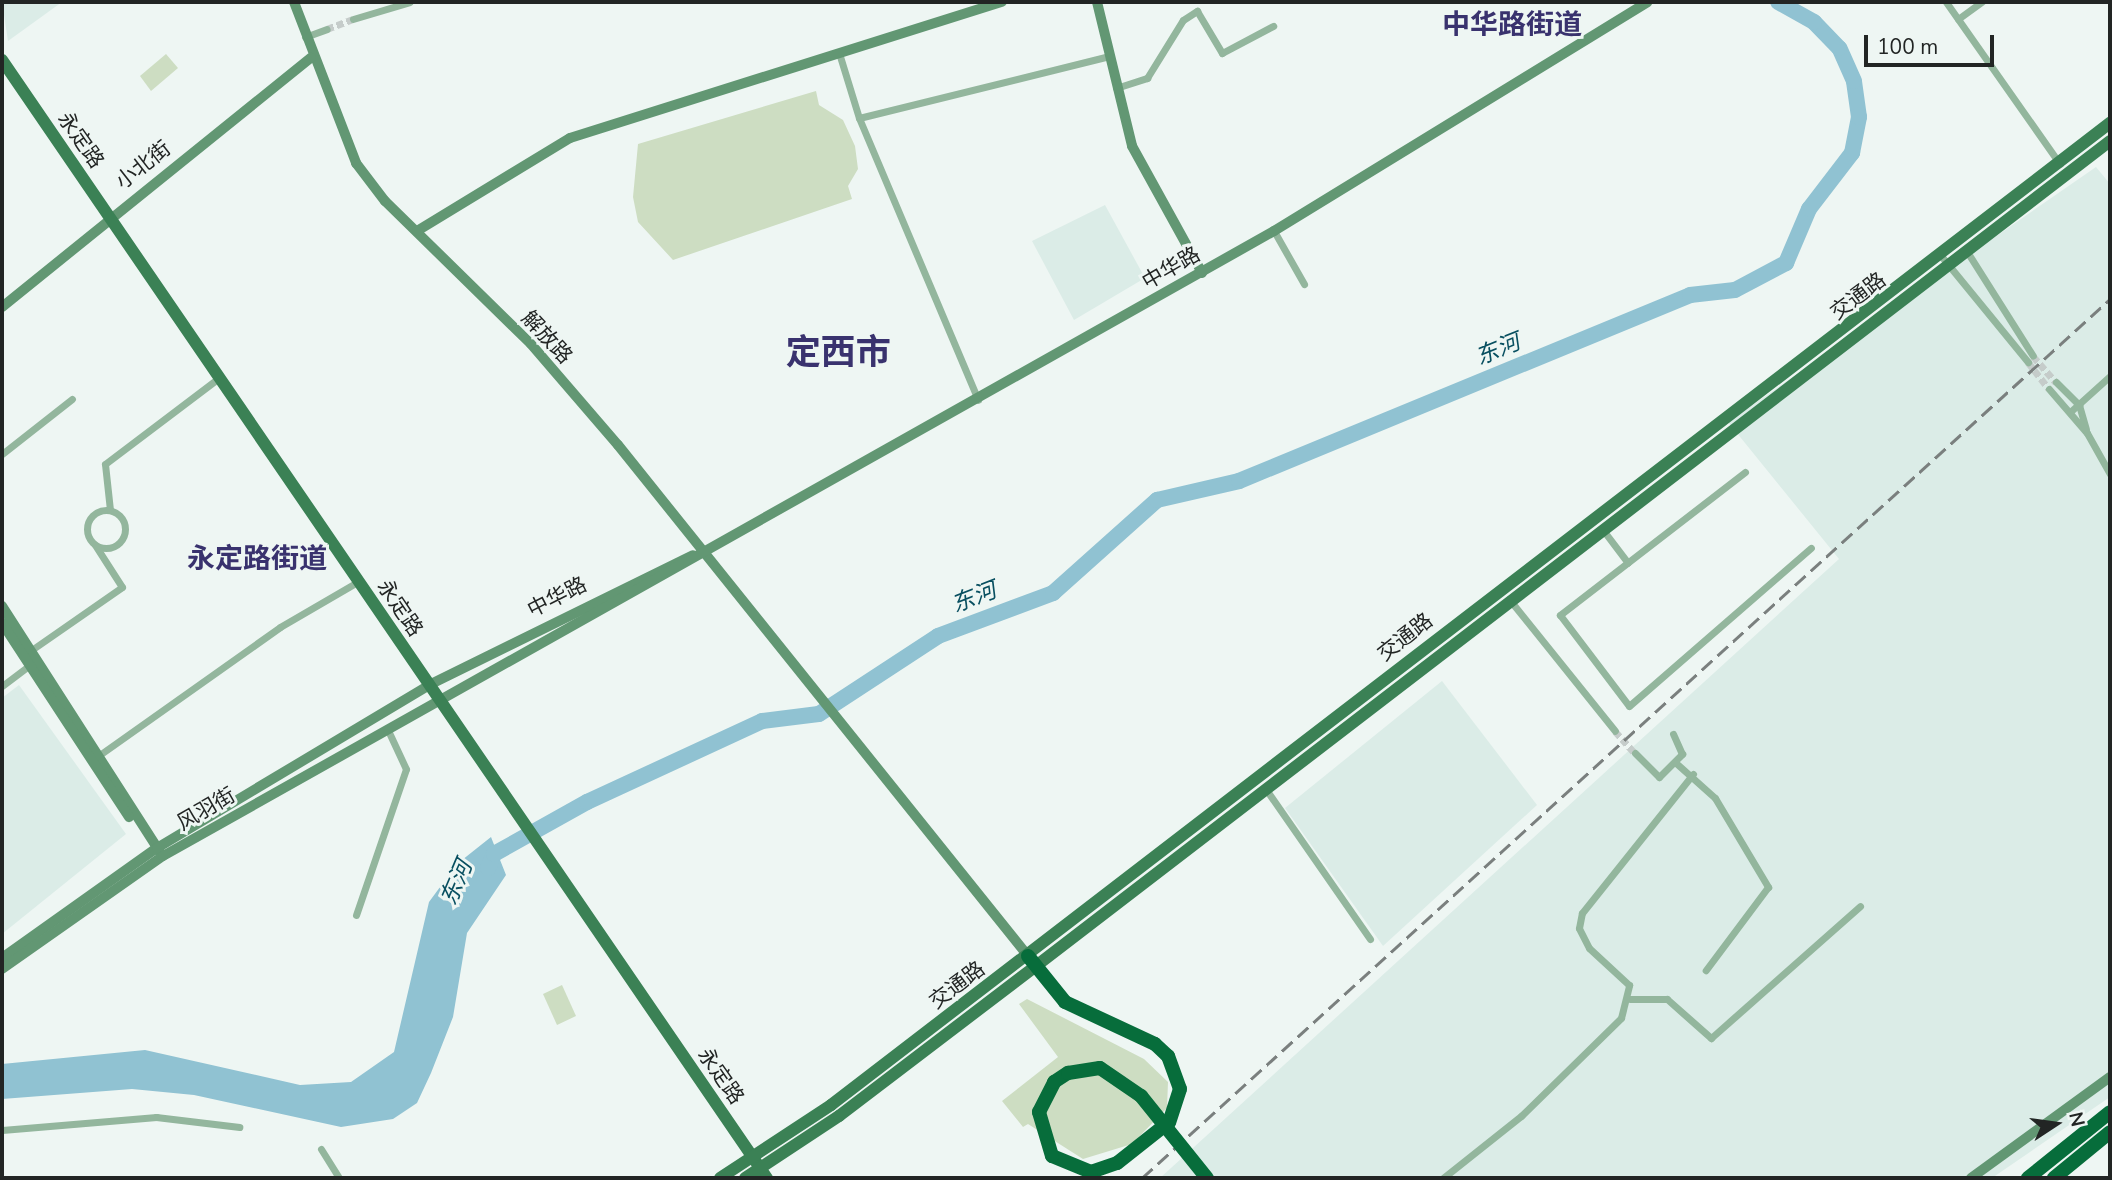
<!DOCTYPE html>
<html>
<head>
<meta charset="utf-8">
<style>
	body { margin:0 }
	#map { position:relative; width:2112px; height:1180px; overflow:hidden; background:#eef6f3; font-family:"Nunito Sans","Noto Sans SC",sans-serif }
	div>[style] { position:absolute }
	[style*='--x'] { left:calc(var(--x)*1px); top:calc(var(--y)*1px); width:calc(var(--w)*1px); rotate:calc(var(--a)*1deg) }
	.built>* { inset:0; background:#dbece7 }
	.green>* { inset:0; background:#cdddc2 }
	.water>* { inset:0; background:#90c2d2 }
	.river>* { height:16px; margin:-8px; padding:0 8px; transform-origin:8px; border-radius:8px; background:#90c2d2 }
	.street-tunnel>* { height:7px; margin-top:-3.5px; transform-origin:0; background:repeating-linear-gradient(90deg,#c5ccca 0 7px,transparent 0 10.5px) }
	.street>* { height:7px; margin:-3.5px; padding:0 3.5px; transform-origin:3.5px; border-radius:3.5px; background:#93b69d }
	.street>.ring { margin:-3.5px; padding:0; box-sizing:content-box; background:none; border:7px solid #93b69d; border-radius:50% }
	.secondary>* { height:10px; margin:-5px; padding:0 5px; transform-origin:5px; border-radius:5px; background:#629773 }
	.primary>* { height:12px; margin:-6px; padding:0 6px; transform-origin:6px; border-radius:6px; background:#3b8155 }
	.highway>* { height:14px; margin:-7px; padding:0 7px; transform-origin:7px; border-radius:7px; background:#076d3b }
	.rail>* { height:2.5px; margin-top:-1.25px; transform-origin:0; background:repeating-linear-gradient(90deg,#7a7f7e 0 14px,transparent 0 21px) }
	.highway-bridge>* { height:14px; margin:-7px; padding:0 7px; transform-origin:7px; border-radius:7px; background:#076d3b }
	span { translate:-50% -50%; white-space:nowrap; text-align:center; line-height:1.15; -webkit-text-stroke:6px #eef6f3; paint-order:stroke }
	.street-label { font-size:21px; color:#222524 }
	.water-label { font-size:23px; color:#084f60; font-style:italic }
	.district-label { font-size:28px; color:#39326e; font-weight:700 }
	.town-label { font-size:35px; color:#39326e; font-weight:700 }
	.frame { position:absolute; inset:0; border:4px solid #222524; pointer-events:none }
	.north { position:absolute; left:2021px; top:1089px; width:70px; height:70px; -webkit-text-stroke:5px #eef6f3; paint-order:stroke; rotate:77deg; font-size:19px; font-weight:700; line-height:28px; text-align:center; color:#222524 }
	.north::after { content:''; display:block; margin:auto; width:24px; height:32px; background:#222524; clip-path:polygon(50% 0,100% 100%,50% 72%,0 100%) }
	.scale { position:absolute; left:1864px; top:35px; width:130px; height:32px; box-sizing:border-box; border:4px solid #222524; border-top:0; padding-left:9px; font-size:21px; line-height:24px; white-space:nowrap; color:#222524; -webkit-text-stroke:5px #eef6f3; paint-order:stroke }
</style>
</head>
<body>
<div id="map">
	<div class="built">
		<i style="clip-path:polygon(2px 2px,62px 2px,8px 41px)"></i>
		<i style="clip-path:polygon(2096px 167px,2110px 184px,2110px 1097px,1992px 1178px,1160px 1178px,1839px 559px,1728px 422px)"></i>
		<i style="clip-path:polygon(1105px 205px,1145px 278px,1074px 320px,1032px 241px)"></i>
		<i style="clip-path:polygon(1442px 681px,1537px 805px,1383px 946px,1285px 808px)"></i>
		<i style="clip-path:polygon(19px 685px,126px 834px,2px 934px,2px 698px)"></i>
	</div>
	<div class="green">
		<i style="clip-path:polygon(166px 54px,178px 68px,151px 91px,140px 76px)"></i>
		<i style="clip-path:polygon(816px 91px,819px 105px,843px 120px,855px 146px,858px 169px,848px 186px,852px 199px,673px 260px,638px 222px,633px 197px,638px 144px)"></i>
		<i style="clip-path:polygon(562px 985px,576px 1016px,557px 1025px,543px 994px)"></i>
		<i style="clip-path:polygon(1027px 999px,1144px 1059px,1168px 1082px,1167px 1108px,1132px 1144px,1083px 1159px,1028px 1124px,1023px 1127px,1002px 1101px,1058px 1057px,1019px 1004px)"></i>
	</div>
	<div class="water">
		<i style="clip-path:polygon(491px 837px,506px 875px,467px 933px,453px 1017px,431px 1073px,417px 1103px,393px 1119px,341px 1127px,194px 1095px,132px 1089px,2px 1099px,2px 1064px,145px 1050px,300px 1085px,351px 1082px,394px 1052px,429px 902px,457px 864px)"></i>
	</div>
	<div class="river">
		<i style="--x:488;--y:868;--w:15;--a:-67"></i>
		<i style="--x:494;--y:854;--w:107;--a:-29.2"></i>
		<i style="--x:587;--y:802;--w:193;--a:-24.8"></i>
		<i style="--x:762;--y:721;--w:57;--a:-7"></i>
		<i style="--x:819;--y:714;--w:142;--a:-33.2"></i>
		<i style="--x:938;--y:636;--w:123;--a:-20.5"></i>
		<i style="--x:1053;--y:593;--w:140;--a:-41.8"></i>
		<i style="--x:1157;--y:500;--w:84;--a:-13"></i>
		<i style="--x:1239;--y:481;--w:488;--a:-22.4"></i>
		<i style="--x:1690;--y:295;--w:45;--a:-6.3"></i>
		<i style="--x:1735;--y:290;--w:58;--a:-27.9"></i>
		<i style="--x:1786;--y:263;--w:59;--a:-66.9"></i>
		<i style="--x:1809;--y:209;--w:71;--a:-52.5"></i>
		<i style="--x:1852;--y:153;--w:37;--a:-79"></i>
		<i style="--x:1859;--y:117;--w:36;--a:-98"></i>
		<i style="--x:1854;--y:81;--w:36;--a:-114"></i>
		<i style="--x:1839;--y:48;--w:36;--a:-134"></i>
		<i style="--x:1814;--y:22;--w:41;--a:-150.9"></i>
	</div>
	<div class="street-tunnel">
		<i style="--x:327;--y:29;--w:28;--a:-21"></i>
		<i style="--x:2033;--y:356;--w:35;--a:49"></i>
		<i style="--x:2028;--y:362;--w:34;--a:52"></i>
		<i style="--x:1615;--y:731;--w:30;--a:48"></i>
	</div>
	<div class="street">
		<i style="--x:1946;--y:2;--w:198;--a:54.9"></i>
		<i style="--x:353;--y:19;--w:59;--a:-16.6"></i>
		<i style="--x:1958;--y:19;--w:29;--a:-36"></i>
		<i style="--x:305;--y:37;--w:23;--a:-20"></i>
		<i style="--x:839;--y:53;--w:68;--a:72.9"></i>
		<i style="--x:859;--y:118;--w:306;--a:67.1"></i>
		<i style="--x:1116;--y:88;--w:33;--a:-18"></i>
		<i style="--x:1147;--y:78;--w:68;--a:-58.2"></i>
		<i style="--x:1183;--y:20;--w:17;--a:-33"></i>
		<i style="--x:1197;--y:11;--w:49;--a:59.2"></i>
		<i style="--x:1222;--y:53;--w:58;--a:-27.9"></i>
		<i style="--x:859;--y:118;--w:258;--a:-13.9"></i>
		<i style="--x:1274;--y:231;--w:61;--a:60.5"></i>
		<i style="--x:1966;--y:250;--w:125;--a:57.7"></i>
		<i style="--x:1942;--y:257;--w:136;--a:50.7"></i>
		<i style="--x:2056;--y:382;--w:33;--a:45"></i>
		<i style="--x:2079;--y:405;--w:25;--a:74"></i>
		<i style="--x:2049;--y:389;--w:58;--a:49.2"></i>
		<i style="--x:2087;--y:433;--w:47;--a:60.7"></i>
		<i style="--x:2070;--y:412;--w:54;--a:-42"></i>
		<i style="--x:2;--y:454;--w:89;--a:-38.2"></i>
		<i style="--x:1745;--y:472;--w:234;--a:142.3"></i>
		<i style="--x:1560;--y:615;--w:114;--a:52.8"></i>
		<i style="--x:1629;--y:706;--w:241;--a:-41"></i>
		<i class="ring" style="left:87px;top:510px;width:31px;height:31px"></i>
		<i style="--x:110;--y:510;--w:46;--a:-96.2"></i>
		<i style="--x:105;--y:464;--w:144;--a:-37.1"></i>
		<i style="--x:1603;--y:530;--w:41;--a:52.9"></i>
		<i style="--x:1509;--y:599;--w:169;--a:51.2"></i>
		<i style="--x:30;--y:651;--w:112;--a:-34.8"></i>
		<i style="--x:122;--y:587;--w:50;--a:-122.7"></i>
		<i style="--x:2;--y:686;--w:34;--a:-37"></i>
		<i style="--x:1635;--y:753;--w:34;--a:45"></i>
		<i style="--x:1659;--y:777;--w:33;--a:-45"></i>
		<i style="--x:1682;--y:754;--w:22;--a:-114"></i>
		<i style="--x:98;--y:756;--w:223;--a:-35.3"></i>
		<i style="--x:280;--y:627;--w:91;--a:-30.2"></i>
		<i style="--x:1677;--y:764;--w:51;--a:41.8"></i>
		<i style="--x:1715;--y:798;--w:104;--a:59.2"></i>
		<i style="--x:1768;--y:887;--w:104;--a:126.8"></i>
		<i style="--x:1265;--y:788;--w:184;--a:55.2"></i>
		<i style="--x:356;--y:915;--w:154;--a:-71.1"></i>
		<i style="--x:406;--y:769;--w:45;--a:-114.9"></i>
		<i style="--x:1630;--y:999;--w:37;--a:0"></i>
		<i style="--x:1667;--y:999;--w:59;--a:41.6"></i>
		<i style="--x:1711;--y:1038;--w:199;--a:-41.5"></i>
		<i style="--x:2;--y:1130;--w:155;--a:-4.8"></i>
		<i style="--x:156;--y:1117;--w:84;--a:6.9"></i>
		<i style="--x:321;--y:1149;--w:34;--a:58"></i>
		<i style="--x:1443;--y:1178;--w:100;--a:-38.5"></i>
		<i style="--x:1521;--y:1116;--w:140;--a:-44.4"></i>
		<i style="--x:1621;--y:1018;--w:34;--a:-76"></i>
		<i style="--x:1629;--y:985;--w:54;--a:-137.2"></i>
		<i style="--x:1589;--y:948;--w:22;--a:-117"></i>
		<i style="--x:1579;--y:928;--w:15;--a:-79"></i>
		<i style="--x:1582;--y:913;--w:178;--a:-51.4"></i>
	</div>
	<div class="secondary">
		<i style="--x:294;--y:2;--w:173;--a:68.9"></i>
		<i style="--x:356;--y:163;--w:48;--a:52.7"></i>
		<i style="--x:385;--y:201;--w:204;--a:44.4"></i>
		<i style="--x:531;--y:344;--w:133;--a:49.3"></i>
		<i style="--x:618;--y:445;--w:655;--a:51.26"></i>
		<i style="--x:1097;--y:2;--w:148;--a:76.3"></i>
		<i style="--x:1132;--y:146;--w:145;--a:61.1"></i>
		<i style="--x:417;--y:231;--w:179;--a:-31.3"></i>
		<i style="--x:570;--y:138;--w:453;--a:-17.5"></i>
		<i style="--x:2;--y:307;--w:397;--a:-38.9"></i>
		<i style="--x:2;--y:606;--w:295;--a:57.3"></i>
		<i style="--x:2;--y:623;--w:232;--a:56.8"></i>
		<i style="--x:2;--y:958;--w:190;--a:-35.4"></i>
		<i style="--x:157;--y:848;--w:317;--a:-30.9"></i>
		<i style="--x:429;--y:685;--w:294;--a:-26.2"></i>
		<i style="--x:2;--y:969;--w:197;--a:-35.1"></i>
		<i style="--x:163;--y:856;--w:1275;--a:-29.36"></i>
		<i style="--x:1274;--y:231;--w:438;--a:-31.5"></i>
		<i style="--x:1971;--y:1178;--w:172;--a:-36"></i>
	</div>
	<div class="primary">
		<i style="--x:2;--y:60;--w:1355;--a:55.62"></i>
		<i style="--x:720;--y:1178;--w:133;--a:-33.3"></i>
		<i style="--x:831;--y:1105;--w:1613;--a:-37.52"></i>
		<i style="--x:745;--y:1178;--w:113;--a:-33.4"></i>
		<i style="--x:839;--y:1116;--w:248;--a:-37.3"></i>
		<i style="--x:1036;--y:966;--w:1354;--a:-37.53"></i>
	</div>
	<div class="highway">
		<i style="--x:1028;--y:956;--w:59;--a:51.2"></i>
		<i style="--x:1065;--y:1002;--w:99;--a:25"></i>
		<i style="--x:1155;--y:1044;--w:18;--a:43"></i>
		<i style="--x:1168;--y:1056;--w:35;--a:70"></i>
		<i style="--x:1180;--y:1089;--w:35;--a:108"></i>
		<i style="--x:1169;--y:1122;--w:66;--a:141.7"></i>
		<i style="--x:1117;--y:1163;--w:28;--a:161"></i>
		<i style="--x:1091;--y:1172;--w:42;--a:-157.7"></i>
		<i style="--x:1052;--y:1156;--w:46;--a:-106.5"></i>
		<i style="--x:1039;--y:1112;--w:34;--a:-63"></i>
		<i style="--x:1054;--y:1082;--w:17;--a:-33"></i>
		<i style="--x:1068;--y:1073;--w:32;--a:-9"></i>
		<i style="--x:1100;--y:1068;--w:50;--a:34.3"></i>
		<i style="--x:2028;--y:1178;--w:105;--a:-38.8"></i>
		<i style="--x:2054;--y:1178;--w:72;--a:-39.4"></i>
	</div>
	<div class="rail">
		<i style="--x:1142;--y:1178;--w:1308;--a:-42.24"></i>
	</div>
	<div class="highway-bridge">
		<i style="--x:1141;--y:1096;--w:105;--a:51.2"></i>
	</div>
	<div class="street-label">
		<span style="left:81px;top:140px;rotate:55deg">永定路</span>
		<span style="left:143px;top:165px;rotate:-38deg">小北街</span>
		<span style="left:1171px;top:268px;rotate:-30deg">中华路</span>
		<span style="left:1858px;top:296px;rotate:-37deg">交通路</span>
		<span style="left:547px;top:337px;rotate:47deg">解放路</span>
		<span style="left:557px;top:597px;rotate:-27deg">中华路</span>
		<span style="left:400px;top:608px;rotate:56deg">永定路</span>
		<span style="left:1405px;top:637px;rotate:-38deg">交通路</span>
		<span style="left:206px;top:809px;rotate:-30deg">风羽街</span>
		<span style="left:957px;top:985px;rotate:-37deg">交通路</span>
		<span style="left:721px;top:1076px;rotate:55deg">永定路</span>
	</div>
	<div class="water-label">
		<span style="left:1498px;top:350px;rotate:-22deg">东河</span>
		<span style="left:974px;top:598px;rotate:-21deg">东河</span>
		<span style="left:457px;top:883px;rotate:-67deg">东河</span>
	</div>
	<div class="district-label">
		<span style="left:1512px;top:25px">中华路街道</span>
		<span style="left:257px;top:559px">永定路街道</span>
	</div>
	<div class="town-label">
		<span style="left:838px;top:353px">定西市</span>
	</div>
	<div class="frame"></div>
	<div class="north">N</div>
	<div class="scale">100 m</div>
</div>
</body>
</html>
